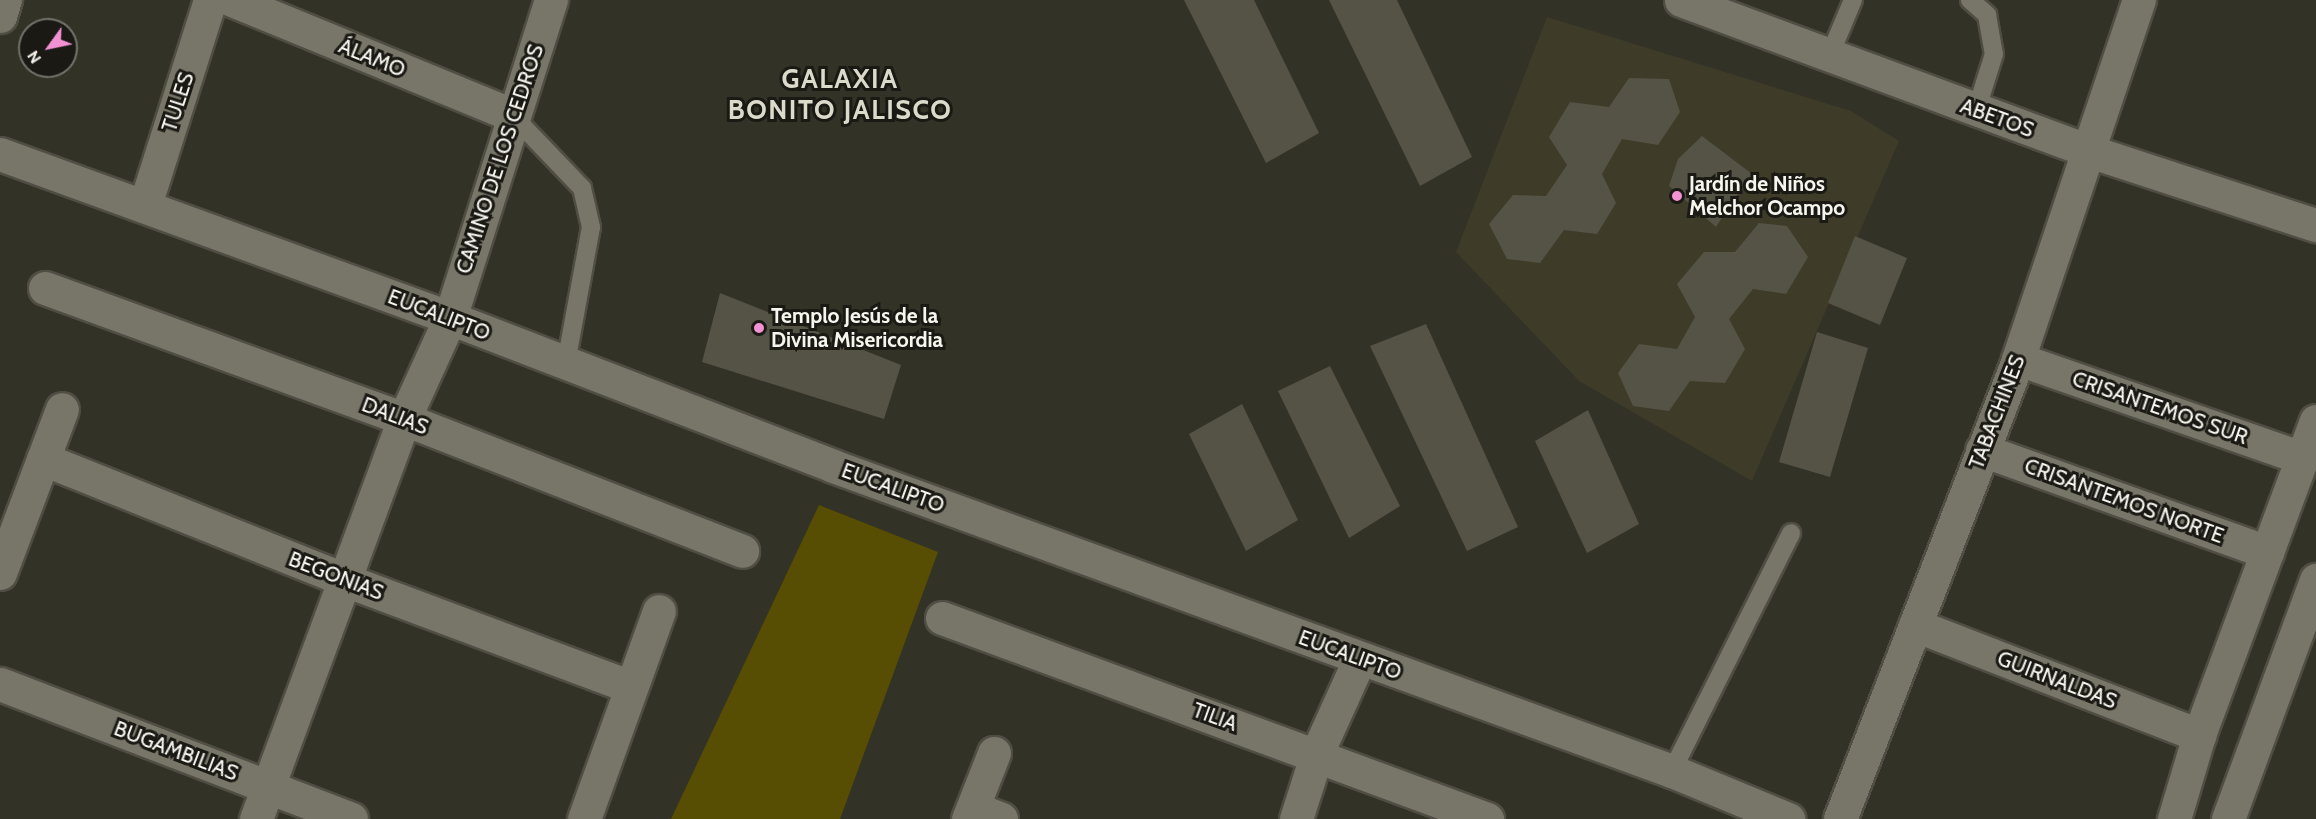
<!DOCTYPE html>
<html>
<head>
<meta charset="utf-8">
<style>
	body { margin:0 }
	#map { position:relative; width:2316px; height:819px; overflow:hidden; background:#333226; font-family:Cabin,sans-serif }
	div>[style] { position:absolute }
	[style*='--x'] { left:calc(var(--x)*1px); top:calc(var(--y)*1px); width:calc(var(--w)*1px); rotate:calc(var(--a)*1deg) }
	.built>* { inset:0; background:#3e3b29 }
	.green>* { inset:0; background:#574d03 }
	.building>* { inset:0; background:#555346 }
	.roads { filter:drop-shadow(2px 0 #504e44) drop-shadow(-2px 0 #504e44) drop-shadow(0 2px #504e44) drop-shadow(0 -2px #504e44) }
	.service>* { height:18px; margin:-9px; padding:0 9px; transform-origin:9px; border-radius:9px; background:#787668 }
	.minor>* { height:33px; margin:-16.5px; padding:0 16.5px; transform-origin:16.5px; border-radius:16.5px; background:#787668 }
	.dots>* { width:16px; height:16px; translate:-50% -50%; box-sizing:border-box; border:3px solid #1a1914; border-radius:50% }
	span { translate:-50% -50%; white-space:nowrap; text-align:center; line-height:1.15; -webkit-text-stroke:6px #1a1914; paint-order:stroke }
	.street-label { font-size:21px; color:#f6f5ee }
	.poi-label { font-size:21px; color:#f6f5ee; font-weight:700 }
	.left { translate:0 -50%; text-align:left }
	.district-label { font-size:27px; color:#dcdacb; font-weight:700; letter-spacing:1.5px }
	.north { position:absolute; left:18px; top:18px; width:60px; height:60px; box-sizing:border-box; background:#1a1914; border:2px solid #72716b; border-radius:50%; rotate:237deg; font-size:16px; font-weight:700; line-height:24px; text-align:center; color:#f6f5ee }
	.north::after { content:''; display:block; margin:auto; width:21px; height:27px; background:#f391d5; clip-path:polygon(50% 0,100% 100%,50% 72%,0 100%) }
</style>
</head>
<body>
<div id="map">
	<div class="built">
		<i style="clip-path:polygon(1547px 17px,1851px 111px,1899px 141px,1752px 481px,1579px 381px,1456px 252px)"></i>
	</div>
	<div class="green">
		<i style="clip-path:polygon(819px 505px,938px 552px,840px 819px,671px 819px)"></i>
	</div>
	<div class="building">
		<i style="clip-path:polygon(1184px 0,1254px 0,1319px 133px,1266px 163px)"></i>
		<i style="clip-path:polygon(1329px 0,1397px 0,1472px 157px,1420px 186px)"></i>
		<i style="clip-path:polygon(1629px 78px,1669px 79px,1680px 112px,1658px 145px,1622px 139px,1602px 174px,1616px 203px,1597px 234px,1564px 230px,1540px 263px,1507px 259px,1489px 224px,1513px 195px,1546px 196px,1567px 165px,1549px 137px,1570px 102px,1609px 107px)"></i>
		<i style="clip-path:polygon(1702px 136px,1756px 177px,1736px 196px,1716px 227px,1669px 186px,1678px 159px)"></i>
		<i style="clip-path:polygon(1759px 223px,1787px 226px,1808px 257px,1786px 294px,1753px 289px,1729px 319px,1745px 349px,1725px 383px,1690px 381px,1669px 411px,1633px 406px,1618px 373px,1639px 344px,1677px 349px,1695px 317px,1677px 284px,1704px 252px,1735px 252px)"></i>
		<i style="clip-path:polygon(1855px 236px,1907px 258px,1880px 325px,1828px 303px)"></i>
		<i style="clip-path:polygon(720px 293px,901px 365px,884px 419px,702px 362px)"></i>
		<i style="clip-path:polygon(1426px 324px,1518px 527px,1467px 551px,1370px 346px)"></i>
		<i style="clip-path:polygon(1817px 332px,1868px 348px,1830px 477px,1779px 462px)"></i>
		<i style="clip-path:polygon(1330px 366px,1400px 506px,1349px 538px,1278px 391px)"></i>
		<i style="clip-path:polygon(1242px 404px,1298px 520px,1246px 551px,1189px 434px)"></i>
		<i style="clip-path:polygon(1588px 410px,1639px 524px,1587px 553px,1535px 441px)"></i>
	</div>
	<div class="roads">
		<div class="service">
			<i style="--x:1970;--y:0;--w:23;--a:41"></i>
			<i style="--x:1987;--y:15;--w:40;--a:80"></i>
			<i style="--x:1994;--y:54;--w:60;--a:107.5"></i>
			<i style="--x:1829;--y:57;--w:62;--a:-67.2"></i>
			<i style="--x:512;--y:115;--w:101;--a:46.2"></i>
			<i style="--x:582;--y:188;--w:40;--a:77"></i>
			<i style="--x:591;--y:227;--w:138;--a:100.4"></i>
			<i style="--x:1672;--y:771;--w:266;--a:-63.4"></i>
		</div>
		<div class="minor">
			<i style="--x:232;--y:0;--w:303;--a:22.3"></i>
			<i style="--x:1681;--y:0;--w:432;--a:20.3"></i>
			<i style="--x:2086;--y:150;--w:242;--a:18.1"></i>
			<i style="--x:0;--y:16;--w:17;--a:-73"></i>
			<i style="--x:0;--y:154;--w:479;--a:20"></i>
			<i style="--x:450;--y:318;--w:411;--a:21.1"></i>
			<i style="--x:833;--y:466;--w:893;--a:19.98"></i>
			<i style="--x:1672;--y:771;--w:126;--a:22.5"></i>
			<i style="--x:145;--y:205;--w:215;--a:-72.4"></i>
			<i style="--x:45;--y:288;--w:382;--a:20"></i>
			<i style="--x:404;--y:419;--w:363;--a:21.3"></i>
			<i style="--x:2018;--y:359;--w:301;--a:19.2"></i>
			<i style="--x:1982;--y:450;--w:303;--a:19.7"></i>
			<i style="--x:43;--y:459;--w:325;--a:21.8"></i>
			<i style="--x:345;--y:580;--w:305;--a:20.5"></i>
			<i style="--x:0;--y:573;--w:175;--a:-69.3"></i>
			<i style="--x:942;--y:618;--w:581;--a:20.24"></i>
			<i style="--x:1915;--y:625;--w:305;--a:21.2"></i>
			<i style="--x:0;--y:684;--w:376;--a:21"></i>
			<i style="--x:973;--y:808;--w:30;--a:21"></i>
			<i style="--x:256;--y:819;--w:427;--a:-69.7"></i>
			<i style="--x:404;--y:419;--w:111;--a:-65.5"></i>
			<i style="--x:450;--y:318;--w:334;--a:-72.4"></i>
			<i style="--x:584;--y:819;--w:221;--a:-70.2"></i>
			<i style="--x:968;--y:819;--w:71;--a:-68.5"></i>
			<i style="--x:1296;--y:819;--w:69;--a:-72.3"></i>
			<i style="--x:1317;--y:753;--w:104;--a:-65.6"></i>
			<i style="--x:1840;--y:819;--w:493;--a:-68.8"></i>
			<i style="--x:2018;--y:359;--w:379;--a:-71.4"></i>
			<i style="--x:2174;--y:819;--w:88;--a:-73.4"></i>
			<i style="--x:2199;--y:735;--w:335;--a:-69.6"></i>
			<i style="--x:2228;--y:819;--w:255;--a:-69.8"></i>
		</div>
	</div>
	<div class="dots">
		<i style="left:1677px;top:196px;background:#f391d5"></i>
		<i style="left:759px;top:328px;background:#f391d5"></i>
	</div>
	<div class="street-label">
		<span style="left:372px;top:58px;rotate:22deg">ÁLAMO</span>
		<span style="left:178px;top:102px;rotate:-72deg">TULES</span>
		<span style="left:1997px;top:118px;rotate:20deg">ABETOS</span>
		<span style="left:500px;top:159px;rotate:-72deg">CAMINO DE LOS CEDROS</span>
		<span style="left:439px;top:315px;rotate:21deg">EUCALIPTO</span>
		<span style="left:2160px;top:408px;rotate:19deg">CRISANTEMOS SUR</span>
		<span style="left:1997px;top:412px;rotate:-69deg">TABACHINES</span>
		<span style="left:395px;top:416px;rotate:21deg">DALIAS</span>
		<span style="left:893px;top:488px;rotate:20deg">EUCALIPTO</span>
		<span style="left:2124px;top:501px;rotate:20deg">CRISANTEMOS NORTE</span>
		<span style="left:336px;top:576px;rotate:21deg">BEGONIAS</span>
		<span style="left:1350px;top:655px;rotate:20deg">EUCALIPTO</span>
		<span style="left:2057px;top:680px;rotate:21deg">GUIRNALDAS</span>
		<span style="left:1215px;top:717px;rotate:20deg">TILIA</span>
		<span style="left:176px;top:751px;rotate:21deg">BUGAMBILIAS</span>
	</div>
	<div class="poi-label">
		<span class="left" style="left:1689px;top:196px">Jardín de Niños<br>Melchor Ocampo</span>
		<span class="left" style="left:771px;top:328px">Templo Jesús de la<br>Divina Misericordia</span>
	</div>
	<div class="district-label">
		<span style="left:840px;top:94px">GALAXIA<br>BONITO JALISCO</span>
	</div>
	<div class="north">N</div>
</div>
</body>
</html>
